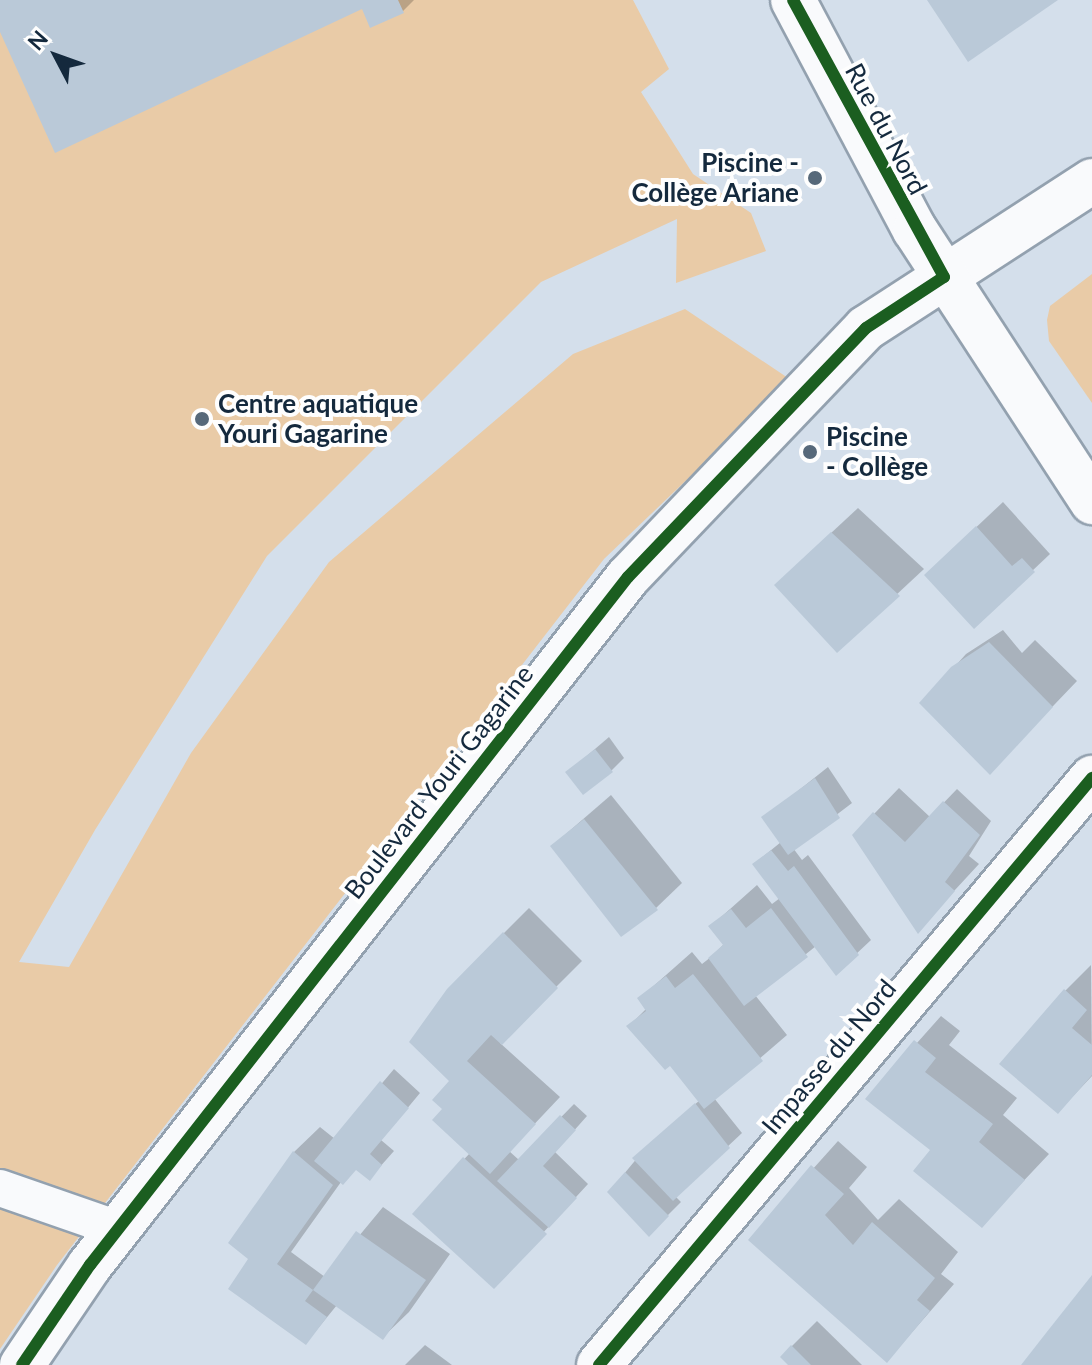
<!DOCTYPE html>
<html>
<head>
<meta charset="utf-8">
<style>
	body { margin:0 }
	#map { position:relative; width:1092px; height:1365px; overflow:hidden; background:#d4dfeb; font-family:Lato,sans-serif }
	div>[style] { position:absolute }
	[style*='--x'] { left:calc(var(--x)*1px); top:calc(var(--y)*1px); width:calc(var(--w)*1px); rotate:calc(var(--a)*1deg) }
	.green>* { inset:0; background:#e9cba7 }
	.shadow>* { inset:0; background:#0003 }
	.building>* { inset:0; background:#bac9d8 }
	.roads { filter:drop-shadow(2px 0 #93a1af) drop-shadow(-2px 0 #93a1af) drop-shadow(0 2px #93a1af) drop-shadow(0 -2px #93a1af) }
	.lane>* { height:36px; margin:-18px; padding:0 18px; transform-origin:18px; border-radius:18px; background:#f9fafc }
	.street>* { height:44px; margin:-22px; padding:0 22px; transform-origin:22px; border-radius:22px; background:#f9fafc }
	.secondary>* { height:44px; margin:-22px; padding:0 22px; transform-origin:22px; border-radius:22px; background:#f9fafc }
	.cycleway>* { height:12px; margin:-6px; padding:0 6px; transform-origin:6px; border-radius:6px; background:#1b5e20 }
	.dots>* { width:22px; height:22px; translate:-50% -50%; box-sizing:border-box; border:4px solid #fefefe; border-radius:50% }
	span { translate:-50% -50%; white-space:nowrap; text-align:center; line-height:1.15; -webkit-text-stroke:8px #fefefe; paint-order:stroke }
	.street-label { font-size:26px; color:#14293d }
	.poi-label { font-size:26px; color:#14293d; font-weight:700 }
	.right { translate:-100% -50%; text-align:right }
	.left { translate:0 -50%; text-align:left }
	.north { position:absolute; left:16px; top:16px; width:80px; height:80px; -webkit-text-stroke:6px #fefefe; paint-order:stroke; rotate:311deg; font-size:22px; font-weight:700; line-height:32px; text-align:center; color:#14293d }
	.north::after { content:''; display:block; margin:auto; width:28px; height:36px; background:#14293d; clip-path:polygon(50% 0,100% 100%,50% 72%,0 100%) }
</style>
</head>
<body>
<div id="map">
	<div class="green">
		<i style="clip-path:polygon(0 0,633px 0,669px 69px,641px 92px,693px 174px,751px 213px,766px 251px,676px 283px,677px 219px,541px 282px,267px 556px,95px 830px,19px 962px,69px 967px,191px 753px,329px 562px,573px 354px,685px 309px,791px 380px,604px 559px,57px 1265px,0 1349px)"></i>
		<i style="clip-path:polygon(1092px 274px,1092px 403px,1049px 341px,1047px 320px,1050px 306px)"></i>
	</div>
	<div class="shadow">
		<i style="clip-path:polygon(0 0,414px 0,403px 11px,363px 6px,0 27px)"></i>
		<i style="clip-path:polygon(1003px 502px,1050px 554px,974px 626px,952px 550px)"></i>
		<i style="clip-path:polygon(858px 508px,924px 569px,837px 650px,802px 560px)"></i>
		<i style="clip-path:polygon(1003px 630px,1022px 653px,1035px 640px,1077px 681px,990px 772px,922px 703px,966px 654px)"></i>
		<i style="clip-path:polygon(609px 737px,624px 758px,611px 771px,568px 772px)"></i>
		<i style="clip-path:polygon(828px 767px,852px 803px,793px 848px,802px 860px,808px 855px,871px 940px,836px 973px,816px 946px,755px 995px,787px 1035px,714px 1098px,742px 1133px,675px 1196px,681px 1202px,649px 1234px,609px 1192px,648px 1145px,700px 1100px,670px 1063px,629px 1026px,647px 1008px,640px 998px,692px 952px,702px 964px,711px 957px,724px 944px,711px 926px,757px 885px,772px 904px,780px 898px,754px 864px,781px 842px,764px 818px)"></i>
		<i style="clip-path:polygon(899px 788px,930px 817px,957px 789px,991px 821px,969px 856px,979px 864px,918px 930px,874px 814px)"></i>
		<i style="clip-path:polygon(611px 795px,682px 883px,656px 908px,552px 846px)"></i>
		<i style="clip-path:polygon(529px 908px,582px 961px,500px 1043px,560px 1097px,509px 1151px,519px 1160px,574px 1104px,587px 1116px,555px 1152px,588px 1184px,494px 1286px,436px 1189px,470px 1153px,444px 1109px,504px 933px)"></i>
		<i style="clip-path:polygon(1091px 965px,1092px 1076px,1058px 1112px,1065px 991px)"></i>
		<i style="clip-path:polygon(941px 1016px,960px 1031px,949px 1045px,1017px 1098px,1003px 1115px,1049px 1154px,982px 1225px,933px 1150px,868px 1098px)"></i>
		<i style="clip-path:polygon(394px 1069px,420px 1093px,381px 1140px,394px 1151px,370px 1178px,357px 1168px,341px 1182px,291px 1252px,325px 1277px,383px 1207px,450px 1254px,409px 1312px,383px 1337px,337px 1305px,306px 1343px,251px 1258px,294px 1152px,320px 1127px,335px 1139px)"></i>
		<i style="clip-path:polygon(838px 1141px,867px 1167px,849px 1188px,878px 1220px,899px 1199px,958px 1252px,941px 1274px,954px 1284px,887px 1361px,750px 1239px)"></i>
		<i style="clip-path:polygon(817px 1321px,862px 1365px,791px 1365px,792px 1346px)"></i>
		<i style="clip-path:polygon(425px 1345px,452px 1365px,405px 1365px)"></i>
	</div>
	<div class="building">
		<i style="clip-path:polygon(0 0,398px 0,404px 13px,370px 28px,362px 9px,55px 153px,0 32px)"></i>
		<i style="clip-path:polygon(927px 0,1058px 0,968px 62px)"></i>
		<i style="clip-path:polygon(976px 526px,1012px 566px,1022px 558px,1035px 572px,974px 629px,924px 575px)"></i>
		<i style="clip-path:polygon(831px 532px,900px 596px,837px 653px,774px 585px)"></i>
		<i style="clip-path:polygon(989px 642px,1053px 707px,990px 775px,919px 703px,951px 667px)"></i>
		<i style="clip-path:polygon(595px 749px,613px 772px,583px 795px,565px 772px)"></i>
		<i style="clip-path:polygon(815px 778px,840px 818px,788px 855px,761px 817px)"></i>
		<i style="clip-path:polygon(943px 801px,980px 835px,945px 882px,955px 891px,918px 934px,852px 835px,873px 812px,905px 842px)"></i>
		<i style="clip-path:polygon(584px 819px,658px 910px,621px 937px,550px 846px)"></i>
		<i style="clip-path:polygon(771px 850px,788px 871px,794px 866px,859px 955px,836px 976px,752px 864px)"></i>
		<i style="clip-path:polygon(771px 908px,808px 957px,744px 1006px,708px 958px,723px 945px,708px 926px,731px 909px,746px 928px)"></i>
		<i style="clip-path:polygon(503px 932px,558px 988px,502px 1045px,491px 1035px,467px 1061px,536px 1124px,490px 1174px,432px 1120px,442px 1109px,432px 1100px,449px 1081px,409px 1042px,447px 989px)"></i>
		<i style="clip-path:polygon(693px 974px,763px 1061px,704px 1109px,670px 1066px,665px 1070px,626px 1026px,646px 1011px,637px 998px,666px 976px,675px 988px)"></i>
		<i style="clip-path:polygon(1064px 989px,1087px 1010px,1072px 1028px,1092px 1045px,1092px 1075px,1058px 1114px,999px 1064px)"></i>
		<i style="clip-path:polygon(914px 1040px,936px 1058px,925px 1072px,993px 1124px,979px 1142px,1025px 1180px,982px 1228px,913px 1171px,930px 1150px,865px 1099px)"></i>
		<i style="clip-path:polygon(380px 1081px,409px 1108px,370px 1154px,382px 1165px,370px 1181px,356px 1170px,343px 1185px,314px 1161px)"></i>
		<i style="clip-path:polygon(695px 1103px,730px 1148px,673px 1201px,632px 1158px)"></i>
		<i style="clip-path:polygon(560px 1115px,576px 1130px,543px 1166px,577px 1198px,549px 1228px,497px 1181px)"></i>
		<i style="clip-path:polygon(293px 1151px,333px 1185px,277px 1264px,313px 1290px,305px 1301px,327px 1317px,306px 1345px,228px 1289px,248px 1259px,228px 1243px)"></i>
		<i style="clip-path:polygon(463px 1157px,547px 1234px,494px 1289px,412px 1214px)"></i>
		<i style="clip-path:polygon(811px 1165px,844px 1194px,825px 1215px,853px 1245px,872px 1222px,935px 1278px,917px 1300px,930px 1311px,887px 1363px,748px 1240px)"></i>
		<i style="clip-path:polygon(625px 1172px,669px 1216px,649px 1237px,607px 1192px)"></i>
		<i style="clip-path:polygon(356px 1231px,426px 1280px,383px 1340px,313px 1290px)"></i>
		<i style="clip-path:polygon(1092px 1275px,1092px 1365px,1021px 1365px,1046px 1333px)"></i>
		<i style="clip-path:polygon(791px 1345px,811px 1365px,788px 1365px,780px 1357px)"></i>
	</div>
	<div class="roads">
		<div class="lane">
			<i style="--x:0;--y:1188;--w:125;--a:19.2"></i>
		</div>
		<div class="street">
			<i style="--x:22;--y:1365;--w:121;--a:-55.8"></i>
			<i style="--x:90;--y:1265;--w:873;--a:-51.98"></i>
			<i style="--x:628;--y:577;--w:344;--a:-46.3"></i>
			<i style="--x:866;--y:328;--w:270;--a:-33"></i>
			<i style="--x:599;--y:1365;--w:767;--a:-49.97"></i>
		</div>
		<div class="secondary">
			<i style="--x:793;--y:0;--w:260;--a:62.1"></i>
			<i style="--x:915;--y:230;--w:325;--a:56.9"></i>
		</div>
	</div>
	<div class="cycleway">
		<i style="--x:22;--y:1365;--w:121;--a:-55.8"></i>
		<i style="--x:90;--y:1265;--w:873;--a:-51.98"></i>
		<i style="--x:628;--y:577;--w:344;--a:-46.3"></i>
		<i style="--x:866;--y:328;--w:93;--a:-33.2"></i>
		<i style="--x:944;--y:277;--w:315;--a:-118.6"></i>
		<i style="--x:599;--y:1365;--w:767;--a:-49.97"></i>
	</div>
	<div class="dots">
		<i style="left:815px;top:178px;background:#57697a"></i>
		<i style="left:202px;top:419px;background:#57697a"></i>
		<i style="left:810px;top:452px;background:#57697a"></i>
	</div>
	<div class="street-label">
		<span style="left:886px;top:129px;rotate:62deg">Rue du Nord</span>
		<span style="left:439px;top:782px;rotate:-52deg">Boulevard Youri Gagarine</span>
		<span style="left:829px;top:1057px;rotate:-50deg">Impasse du Nord</span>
	</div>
	<div class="poi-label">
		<span class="right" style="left:799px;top:178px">Piscine -<br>Collège Ariane</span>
		<span class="left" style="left:218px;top:419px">Centre aquatique<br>Youri Gagarine</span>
		<span class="left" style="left:826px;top:452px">Piscine<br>- Collège</span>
	</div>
	<div class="north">N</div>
</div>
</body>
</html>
